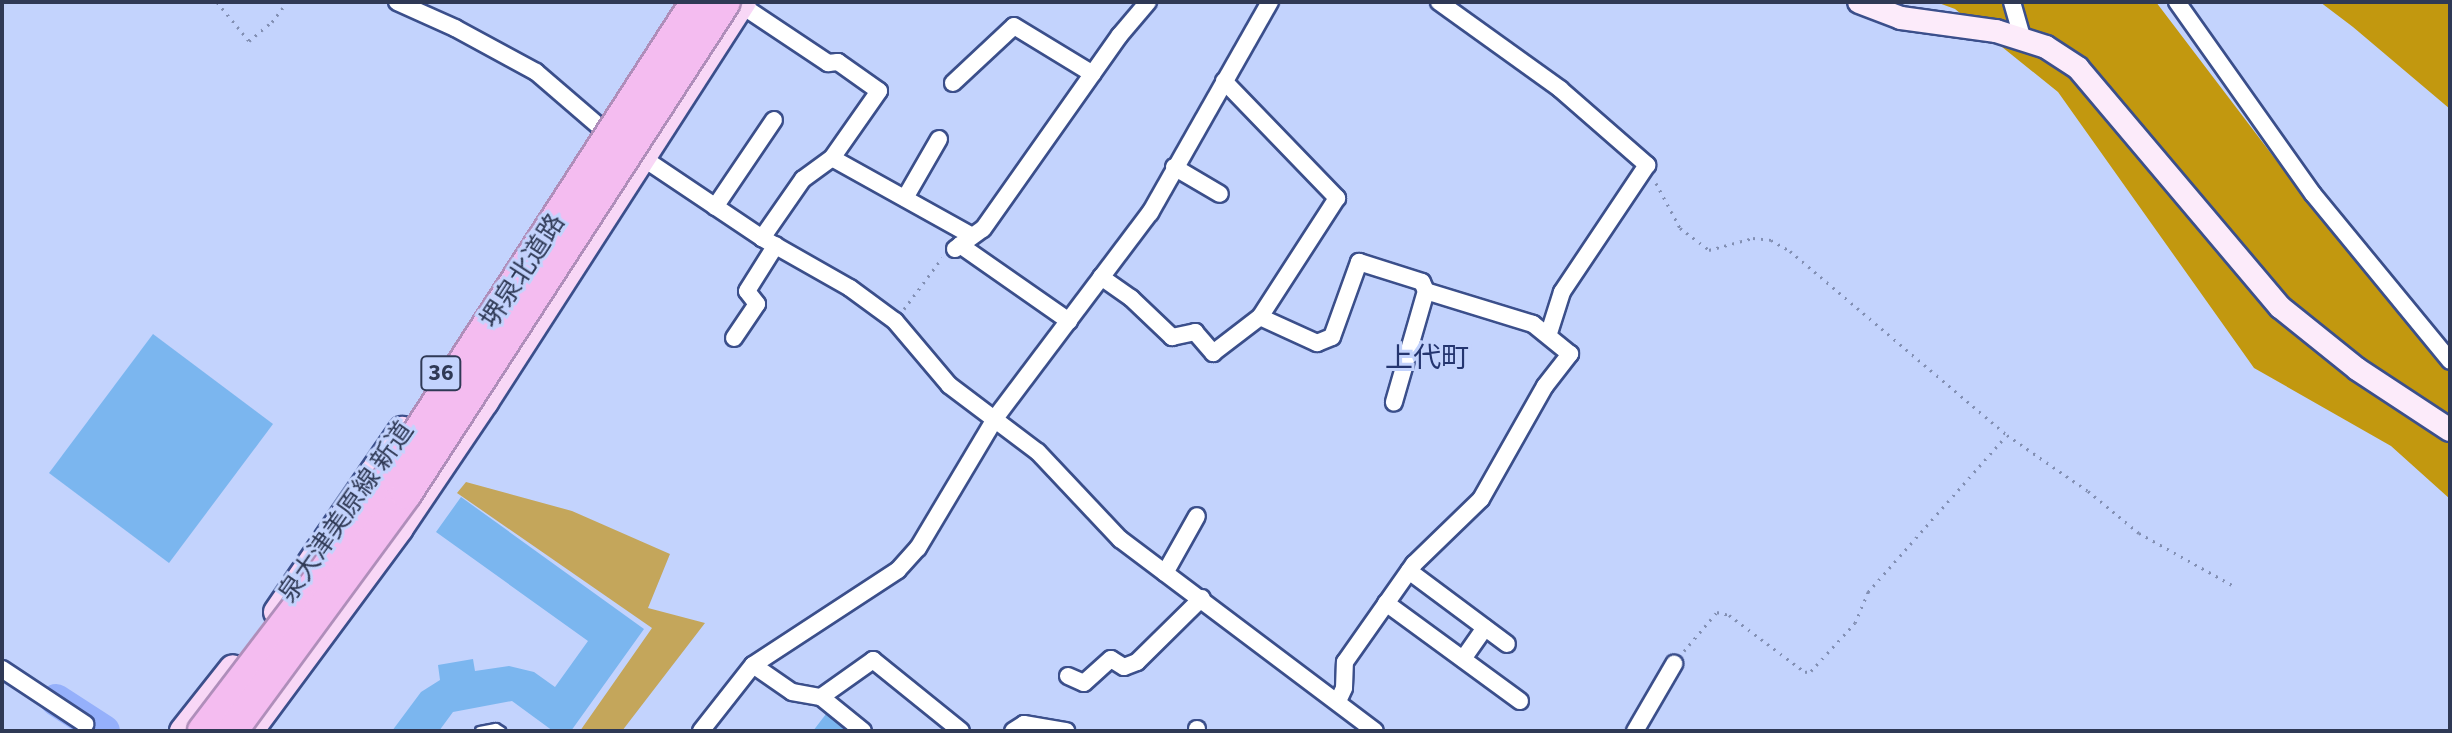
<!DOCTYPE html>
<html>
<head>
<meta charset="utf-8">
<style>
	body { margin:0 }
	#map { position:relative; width:2452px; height:733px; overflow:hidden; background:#c3d3fd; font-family:"Source Sans 3","Noto Sans JP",sans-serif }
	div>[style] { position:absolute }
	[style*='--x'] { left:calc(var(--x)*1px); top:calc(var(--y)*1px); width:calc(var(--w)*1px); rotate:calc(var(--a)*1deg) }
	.green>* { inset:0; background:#c4a65b }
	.forest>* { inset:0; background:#c2980f }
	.river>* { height:32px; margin:-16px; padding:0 16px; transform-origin:16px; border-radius:16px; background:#95b0fb }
	.building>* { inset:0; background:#7bb6ef }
	.path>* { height:3px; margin-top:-1.5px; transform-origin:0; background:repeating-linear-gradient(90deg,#828fb3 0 2px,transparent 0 8px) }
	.roads { filter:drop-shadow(2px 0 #3b4f8b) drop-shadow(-2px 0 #3b4f8b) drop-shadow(0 2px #3b4f8b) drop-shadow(0 -2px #3b4f8b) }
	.lane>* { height:8px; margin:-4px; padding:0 4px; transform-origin:4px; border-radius:4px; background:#fff }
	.street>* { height:16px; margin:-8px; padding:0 8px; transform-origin:8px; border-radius:8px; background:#fff }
	.secondary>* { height:22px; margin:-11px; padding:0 11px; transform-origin:11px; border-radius:11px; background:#fcebfa }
	.primary>* { height:26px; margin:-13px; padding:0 13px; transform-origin:13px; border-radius:13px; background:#f8d7f6 }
	.bridges { filter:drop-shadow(2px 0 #af8eba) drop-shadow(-2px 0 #af8eba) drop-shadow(0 2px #af8eba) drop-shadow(0 -2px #af8eba) }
	.highway-bridge>* { height:30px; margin:-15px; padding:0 15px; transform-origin:15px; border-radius:15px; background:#f4bcf0 }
	span { translate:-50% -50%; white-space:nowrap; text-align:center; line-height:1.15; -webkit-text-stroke:6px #c3d3fd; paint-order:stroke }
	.shield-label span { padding:2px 6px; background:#c3d3fd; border:2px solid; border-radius:6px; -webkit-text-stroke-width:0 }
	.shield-label { font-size:24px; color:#2f3955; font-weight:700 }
	.street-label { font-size:26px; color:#2f3955 }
	.neighbourhood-label { font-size:28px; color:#24356f }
	.frame { position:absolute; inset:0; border:4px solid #2f3955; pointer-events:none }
</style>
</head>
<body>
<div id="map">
	<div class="green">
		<i style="clip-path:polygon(466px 482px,572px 511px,670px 554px,648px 608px,705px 623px,622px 731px,580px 731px,652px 628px,457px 493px)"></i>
	</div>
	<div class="forest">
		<i style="clip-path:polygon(1936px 2px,2156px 2px,2305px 198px,2450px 364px,2450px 499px,2391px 446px,2254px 368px,2058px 92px,1955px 9px)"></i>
		<i style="clip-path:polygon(2320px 2px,2450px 2px,2450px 109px,2353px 27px)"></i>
	</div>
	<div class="river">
		<i style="--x:56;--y:700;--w:57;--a:32.9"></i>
	</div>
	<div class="building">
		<i style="clip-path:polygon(153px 334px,273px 424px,169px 563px,49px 473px)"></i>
		<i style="clip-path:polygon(461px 497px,644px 629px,571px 731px,553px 731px,512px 701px,453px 712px,439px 731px,392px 731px,421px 692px,440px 680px,438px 665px,473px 659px,475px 671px,509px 666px,534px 672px,555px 687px,588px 641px,436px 532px)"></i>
		<i style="clip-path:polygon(826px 714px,834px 720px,849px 731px,813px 731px)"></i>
	</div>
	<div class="path">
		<i style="--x:217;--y:2;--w:50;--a:50.6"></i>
		<i style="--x:249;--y:41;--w:30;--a:-40"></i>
		<i style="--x:272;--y:22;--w:25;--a:-53"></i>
		<i style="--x:1656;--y:183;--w:51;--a:61.9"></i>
		<i style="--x:1680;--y:228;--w:36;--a:37"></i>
		<i style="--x:1709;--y:250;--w:46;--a:-15.3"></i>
		<i style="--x:1753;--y:238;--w:18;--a:6"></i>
		<i style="--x:1771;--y:240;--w:22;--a:30"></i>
		<i style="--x:1790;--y:251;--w:285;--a:40.3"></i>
		<i style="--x:2007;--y:435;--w:98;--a:34.7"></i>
		<i style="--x:2088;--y:491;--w:66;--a:39.5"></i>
		<i style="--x:2139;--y:533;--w:109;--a:29.2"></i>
		<i style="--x:904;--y:309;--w:64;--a:-53.3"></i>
		<i style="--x:1684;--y:651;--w:51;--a:-49.8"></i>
		<i style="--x:1717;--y:612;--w:12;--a:14"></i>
		<i style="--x:1729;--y:615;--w:95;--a:36.9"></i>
		<i style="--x:1805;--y:672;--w:6;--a:-9"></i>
		<i style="--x:1811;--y:671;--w:65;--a:-47.5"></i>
		<i style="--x:1855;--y:623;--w:34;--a:-67"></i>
		<i style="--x:1868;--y:592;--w:208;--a:-48.5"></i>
	</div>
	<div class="roads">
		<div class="lane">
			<i style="--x:480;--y:731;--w:16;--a:-11"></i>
			<i style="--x:496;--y:728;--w:6;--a:31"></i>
		</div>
		<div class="street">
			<i style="--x:397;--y:2;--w:64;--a:24.1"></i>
			<i style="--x:455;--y:28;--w:92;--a:28.5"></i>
			<i style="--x:536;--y:72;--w:103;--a:40.7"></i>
			<i style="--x:1439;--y:2;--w:149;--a:35.7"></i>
			<i style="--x:1560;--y:89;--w:116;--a:41.1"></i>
			<i style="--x:1647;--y:165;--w:153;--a:123.8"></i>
			<i style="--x:1562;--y:292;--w:43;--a:107.6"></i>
			<i style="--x:2012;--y:2;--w:40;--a:74"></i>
			<i style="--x:2177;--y:2;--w:235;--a:54.7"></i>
			<i style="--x:2313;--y:194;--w:216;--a:50.6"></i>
			<i style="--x:741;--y:5;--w:105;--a:33.7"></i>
			<i style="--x:828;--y:63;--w:10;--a:-6"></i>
			<i style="--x:838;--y:62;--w:50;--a:35.3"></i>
			<i style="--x:879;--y:91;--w:82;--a:125"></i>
			<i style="--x:832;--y:158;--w:36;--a:144"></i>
			<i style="--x:803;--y:179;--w:72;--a:124.8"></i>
			<i style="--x:1224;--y:81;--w:163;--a:46"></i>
			<i style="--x:1337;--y:198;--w:142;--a:122.9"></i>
			<i style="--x:953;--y:83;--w:83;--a:-43.1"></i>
			<i style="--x:1014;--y:26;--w:92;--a:31.3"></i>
			<i style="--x:637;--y:154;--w:151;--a:33.9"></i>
			<i style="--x:762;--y:238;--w:101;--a:29.6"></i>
			<i style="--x:850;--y:288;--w:56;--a:36.3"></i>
			<i style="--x:895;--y:321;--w:84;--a:49.8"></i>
			<i style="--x:949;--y:385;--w:111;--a:37"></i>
			<i style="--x:1038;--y:452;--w:120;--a:46.7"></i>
			<i style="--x:1120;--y:539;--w:319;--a:37"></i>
			<i style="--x:832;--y:158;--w:160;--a:29.1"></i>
			<i style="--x:1174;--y:167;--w:53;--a:30.4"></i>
			<i style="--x:905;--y:198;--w:68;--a:-60"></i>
			<i style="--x:715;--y:207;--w:105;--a:-55.9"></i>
			<i style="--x:960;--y:245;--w:133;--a:34.9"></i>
			<i style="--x:955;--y:249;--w:34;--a:-36"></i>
			<i style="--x:983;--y:229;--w:237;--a:-54.8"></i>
			<i style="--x:1120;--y:35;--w:43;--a:-49.7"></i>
			<i style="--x:1101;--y:277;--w:37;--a:35"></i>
			<i style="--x:1131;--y:298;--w:57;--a:43.6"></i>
			<i style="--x:1172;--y:337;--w:24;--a:-12"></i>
			<i style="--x:1195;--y:332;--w:28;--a:49"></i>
			<i style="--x:1213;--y:353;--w:59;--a:-37.5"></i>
			<i style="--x:1260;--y:317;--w:63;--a:24.5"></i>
			<i style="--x:1317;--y:343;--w:16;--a:-22"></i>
			<i style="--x:1332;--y:337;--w:80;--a:-70.2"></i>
			<i style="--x:1359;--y:262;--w:66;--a:17.6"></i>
			<i style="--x:1422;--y:282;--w:10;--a:66"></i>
			<i style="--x:1426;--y:291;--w:116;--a:106.1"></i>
			<i style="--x:734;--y:338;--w:41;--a:-55.9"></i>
			<i style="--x:757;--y:304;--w:16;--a:-128"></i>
			<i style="--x:747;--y:291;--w:54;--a:-57.8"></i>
			<i style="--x:1409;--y:571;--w:122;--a:36.7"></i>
			<i style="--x:1165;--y:573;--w:65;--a:-60.7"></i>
			<i style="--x:1386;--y:603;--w:166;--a:36.2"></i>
			<i style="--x:1463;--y:659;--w:38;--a:-55"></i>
			<i style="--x:753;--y:665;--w:47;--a:34.7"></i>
			<i style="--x:792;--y:692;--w:29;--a:10"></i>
			<i style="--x:821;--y:697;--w:64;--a:-35.4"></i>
			<i style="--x:873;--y:660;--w:113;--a:38.9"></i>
			<i style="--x:2;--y:669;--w:100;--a:33.5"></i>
			<i style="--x:1068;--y:676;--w:17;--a:24"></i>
			<i style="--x:1084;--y:683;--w:36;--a:-42"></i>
			<i style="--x:1111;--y:659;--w:15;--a:32"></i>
			<i style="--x:1124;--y:667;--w:14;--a:-21"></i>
			<i style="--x:1137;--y:662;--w:91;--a:-44.6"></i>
			<i style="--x:821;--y:697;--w:54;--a:39"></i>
			<i style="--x:1338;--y:701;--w:14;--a:-65"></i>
			<i style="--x:1344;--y:688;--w:26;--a:-88"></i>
			<i style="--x:1345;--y:662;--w:120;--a:-54.9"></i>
			<i style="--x:1414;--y:564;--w:93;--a:-44.1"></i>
			<i style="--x:1481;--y:499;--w:130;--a:-60.5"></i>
			<i style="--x:1545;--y:386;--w:41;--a:-52"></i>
			<i style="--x:1570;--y:354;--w:48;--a:-141"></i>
			<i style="--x:1533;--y:324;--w:112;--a:-162.9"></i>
			<i style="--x:1197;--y:729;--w:2;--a:90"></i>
			<i style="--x:701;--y:731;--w:84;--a:-51.8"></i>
			<i style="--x:753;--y:665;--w:173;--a:-33.2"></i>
			<i style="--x:898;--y:570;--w:30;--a:-48"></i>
			<i style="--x:918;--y:548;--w:152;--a:-59.2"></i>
			<i style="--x:996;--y:417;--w:256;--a:-53"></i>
			<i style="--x:1150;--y:213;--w:243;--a:-60.4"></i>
			<i style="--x:1013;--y:731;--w:13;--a:-32"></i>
			<i style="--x:1024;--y:724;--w:43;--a:9.5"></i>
			<i style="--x:1635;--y:731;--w:78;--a:-59.8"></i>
		</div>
		<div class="secondary">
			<i style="--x:1859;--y:2;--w:45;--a:20.9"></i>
			<i style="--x:1901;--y:18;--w:96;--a:7.8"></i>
			<i style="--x:1996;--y:31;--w:52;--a:17.7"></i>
			<i style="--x:2046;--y:47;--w:38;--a:33"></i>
			<i style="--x:2078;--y:68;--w:313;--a:49.8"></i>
			<i style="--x:2280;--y:307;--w:99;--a:38.8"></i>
			<i style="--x:2357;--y:369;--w:111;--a:33.3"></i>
		</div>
		<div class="primary">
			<i style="--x:277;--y:612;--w:221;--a:-55.5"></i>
			<i style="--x:183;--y:731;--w:80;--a:-51.6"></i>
			<i style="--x:250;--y:731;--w:252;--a:-53.5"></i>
			<i style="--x:400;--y:528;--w:152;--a:-56"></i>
			<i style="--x:485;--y:402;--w:476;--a:-57.2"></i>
		</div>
	</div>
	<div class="bridges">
		<div class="highway-bridge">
			<i style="--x:203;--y:731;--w:191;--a:-52.7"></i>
			<i style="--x:319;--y:579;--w:125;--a:-55.4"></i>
			<i style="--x:390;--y:476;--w:564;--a:-57.15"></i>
			<i style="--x:232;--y:731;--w:294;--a:-53.7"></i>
			<i style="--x:406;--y:494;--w:586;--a:-57.04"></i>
		</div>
	</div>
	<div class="shield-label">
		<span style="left:441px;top:373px">36</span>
	</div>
	<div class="street-label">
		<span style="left:523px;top:271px;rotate:-57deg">堺泉北道路</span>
		<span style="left:346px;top:512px;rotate:-55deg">泉大津美原線 新道</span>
	</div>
	<div class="neighbourhood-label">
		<span style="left:1427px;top:358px">上代町</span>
	</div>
	<div class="frame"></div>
</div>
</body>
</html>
